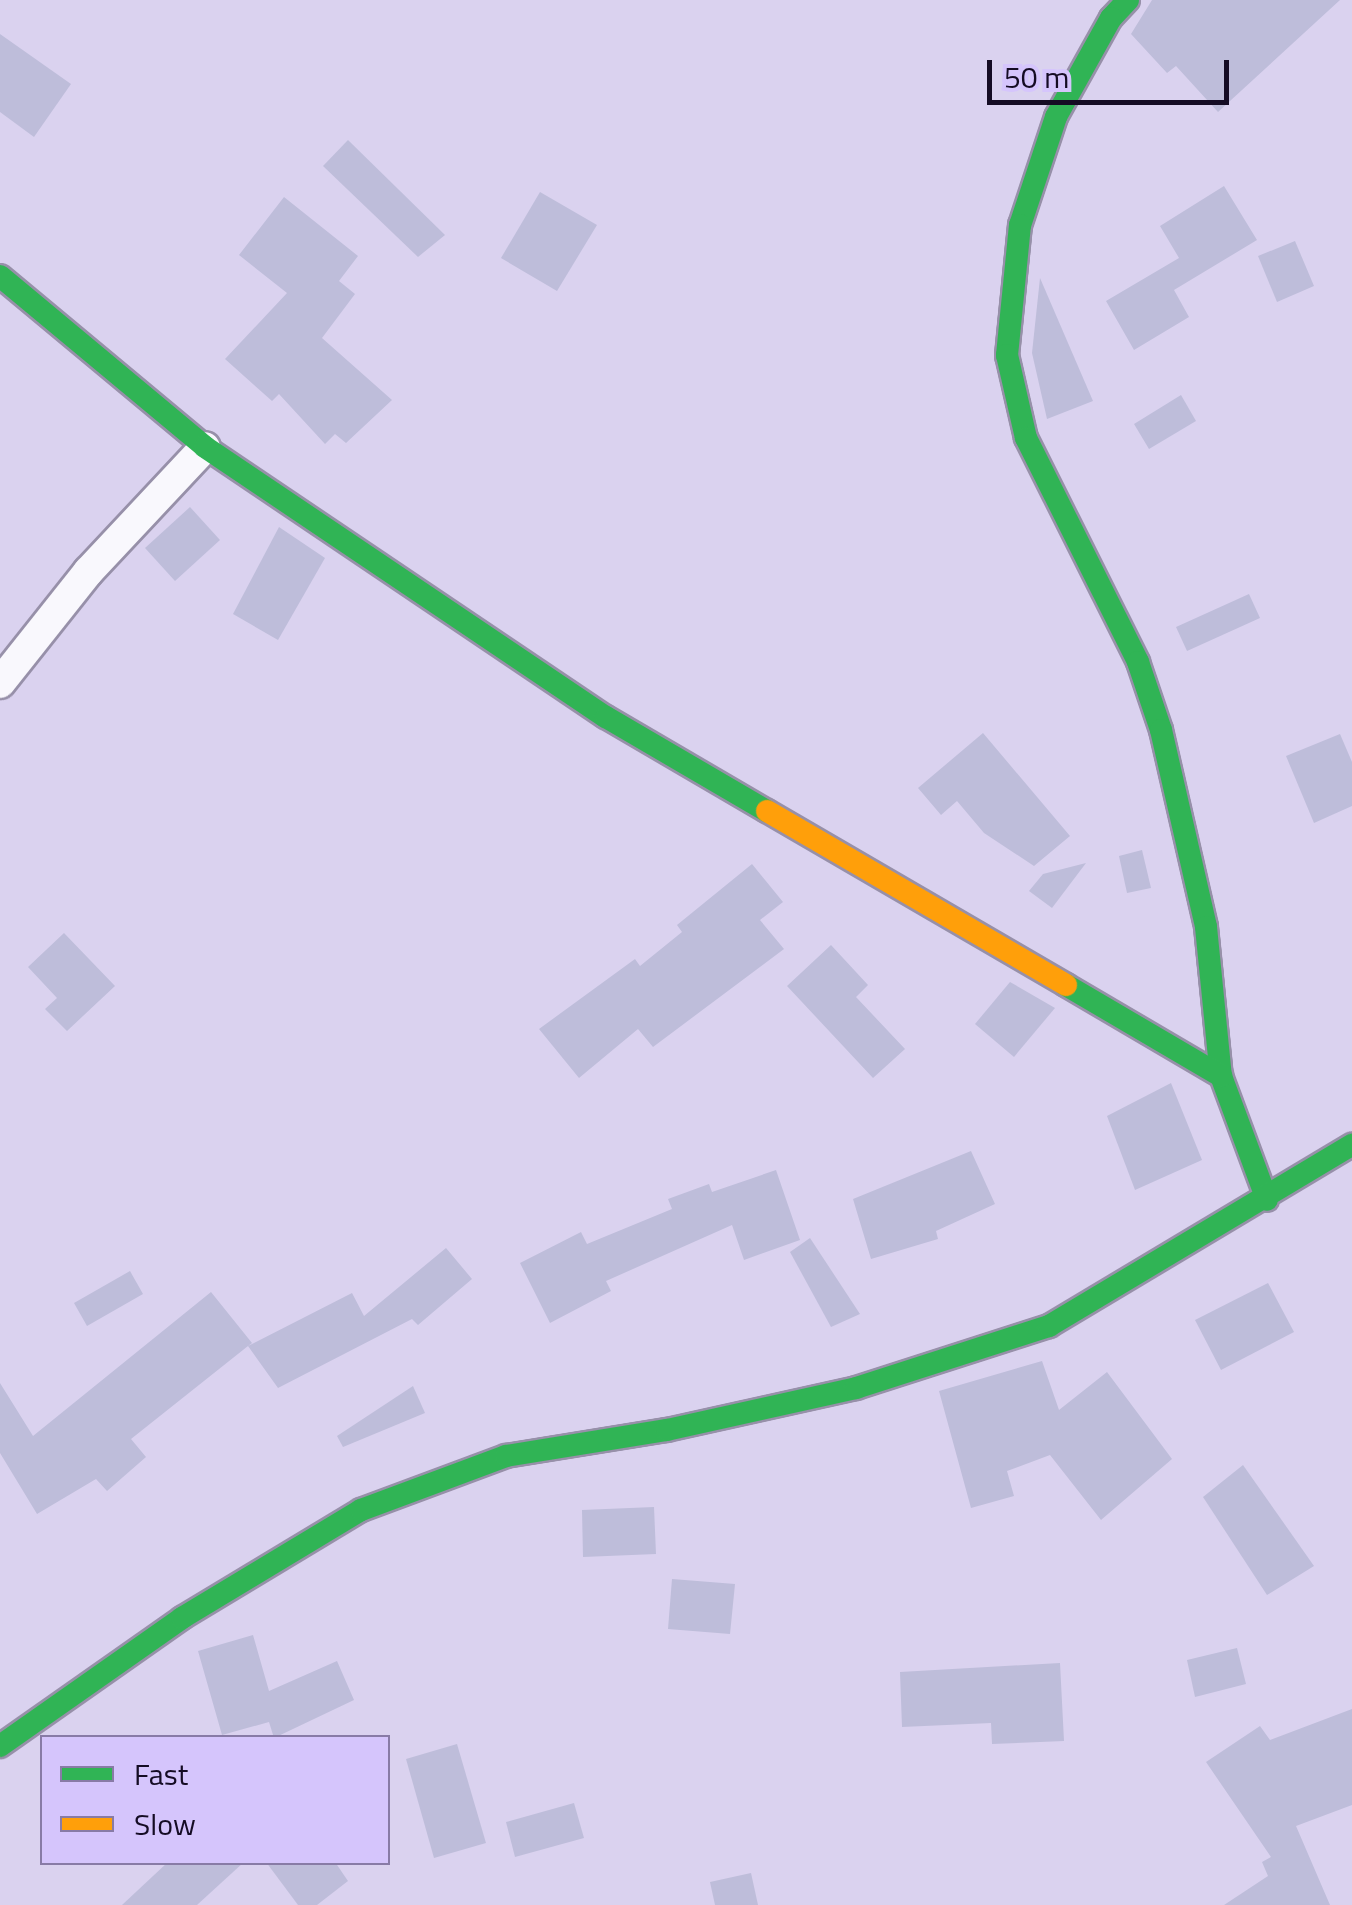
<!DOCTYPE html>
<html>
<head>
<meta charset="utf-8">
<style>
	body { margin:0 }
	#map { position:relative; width:1352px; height:1905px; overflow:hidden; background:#dad2ef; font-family:"Titillium Web",sans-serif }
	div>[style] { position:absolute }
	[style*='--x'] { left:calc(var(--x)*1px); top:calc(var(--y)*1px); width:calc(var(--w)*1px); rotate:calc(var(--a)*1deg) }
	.building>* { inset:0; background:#bebdda }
	.roads { filter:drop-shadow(2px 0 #9790a9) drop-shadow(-2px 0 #9790a9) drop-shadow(0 2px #9790a9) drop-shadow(0 -2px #9790a9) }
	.street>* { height:30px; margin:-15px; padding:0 15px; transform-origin:15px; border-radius:15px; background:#f9f8fd }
	.fast>* { height:22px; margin:-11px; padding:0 11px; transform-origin:11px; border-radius:11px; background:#30b455 }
	.slow>* { height:22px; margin:-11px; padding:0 11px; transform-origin:11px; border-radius:11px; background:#ff9f0a }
	span { translate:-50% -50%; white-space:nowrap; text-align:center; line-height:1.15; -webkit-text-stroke:8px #d5c5fc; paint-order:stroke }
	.legend { position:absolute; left:40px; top:1735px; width:350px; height:130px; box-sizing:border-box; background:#d5c5fc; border:2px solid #887ba6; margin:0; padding:12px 18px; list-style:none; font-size:30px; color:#150c24 }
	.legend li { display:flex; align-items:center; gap:20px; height:50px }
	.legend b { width:50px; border:2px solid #887ba6 }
	.scale { position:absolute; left:987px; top:60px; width:242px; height:45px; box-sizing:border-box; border:5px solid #150c24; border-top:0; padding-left:12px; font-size:30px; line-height:35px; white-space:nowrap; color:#150c24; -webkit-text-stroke:8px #d5c5fc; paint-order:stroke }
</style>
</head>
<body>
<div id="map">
	<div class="building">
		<i style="clip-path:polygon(1152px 0,1340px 0,1218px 112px,1176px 66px,1167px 73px,1131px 34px)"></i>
		<i style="clip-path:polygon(0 34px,71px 84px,34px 137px,0 112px)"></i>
		<i style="clip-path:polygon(348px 140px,445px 235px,418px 257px,323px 166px)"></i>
		<i style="clip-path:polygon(1224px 186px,1257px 240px,1174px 290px,1189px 317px,1134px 350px,1106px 301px,1179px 258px,1160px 226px)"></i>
		<i style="clip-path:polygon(540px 192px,597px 225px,557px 291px,501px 258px)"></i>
		<i style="clip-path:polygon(284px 197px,358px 256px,339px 281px,355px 294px,322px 338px,392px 400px,346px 443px,335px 434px,325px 444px,279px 394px,272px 401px,225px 359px,287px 293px,239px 255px)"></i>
		<i style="clip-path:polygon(1295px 241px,1314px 286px,1277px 302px,1258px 256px)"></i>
		<i style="clip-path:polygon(1040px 278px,1093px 401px,1047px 419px,1032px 353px)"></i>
		<i style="clip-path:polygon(1181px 395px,1196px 421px,1149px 449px,1134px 424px)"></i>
		<i style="clip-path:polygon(190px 507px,220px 540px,175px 581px,145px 548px)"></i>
		<i style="clip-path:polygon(279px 527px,325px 558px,278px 640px,233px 614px)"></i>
		<i style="clip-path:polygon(1249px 594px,1260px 618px,1187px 651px,1176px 627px)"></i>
		<i style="clip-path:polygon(983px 733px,1070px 836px,1034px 866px,984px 833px,957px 801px,941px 815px,918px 788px)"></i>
		<i style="clip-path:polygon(1340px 734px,1352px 762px,1352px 806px,1314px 823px,1286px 756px)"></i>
		<i style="clip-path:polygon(1142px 850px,1151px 888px,1127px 893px,1119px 856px)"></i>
		<i style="clip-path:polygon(1086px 863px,1052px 908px,1029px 891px,1043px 874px)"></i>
		<i style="clip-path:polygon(752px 864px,783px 902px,760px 920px,784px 949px,653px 1047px,638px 1029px,579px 1078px,539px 1029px,635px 959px,640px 966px,682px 932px,677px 925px)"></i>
		<i style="clip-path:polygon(64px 933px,115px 986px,67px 1031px,45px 1009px,57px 998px,28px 967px)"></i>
		<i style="clip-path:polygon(831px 945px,868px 985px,856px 997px,905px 1049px,873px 1078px,787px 986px)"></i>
		<i style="clip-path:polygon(1010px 982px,1055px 1008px,1014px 1057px,975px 1024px)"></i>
		<i style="clip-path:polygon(1171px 1083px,1202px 1160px,1135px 1190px,1107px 1116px)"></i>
		<i style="clip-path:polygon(971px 1151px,995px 1204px,936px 1231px,938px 1239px,871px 1259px,853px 1199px)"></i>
		<i style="clip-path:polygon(776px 1170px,800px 1240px,744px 1260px,732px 1225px,606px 1281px,611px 1291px,550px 1323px,520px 1263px,581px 1232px,587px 1244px,672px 1209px,668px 1199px,709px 1184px,712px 1192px)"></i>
		<i style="clip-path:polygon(810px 1238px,860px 1314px,831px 1327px,790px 1252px)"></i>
		<i style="clip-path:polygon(446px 1248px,472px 1279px,418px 1325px,412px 1319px,278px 1388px,248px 1346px,131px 1439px,146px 1457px,107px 1491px,96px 1479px,37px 1514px,0 1453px,0 1383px,33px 1436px,211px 1292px,252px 1343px,248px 1346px,352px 1293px,364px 1316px)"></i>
		<i style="clip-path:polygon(130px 1271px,143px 1294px,87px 1326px,74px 1303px)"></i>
		<i style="clip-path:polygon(1268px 1283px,1294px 1332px,1221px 1370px,1195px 1320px)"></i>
		<i style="clip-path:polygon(1042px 1361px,1059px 1410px,1107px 1372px,1172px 1459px,1101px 1520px,1050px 1455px,1007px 1471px,1014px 1496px,971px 1508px,939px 1391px)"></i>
		<i style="clip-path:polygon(413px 1386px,425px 1413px,343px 1447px,337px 1436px)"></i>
		<i style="clip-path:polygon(1243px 1465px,1314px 1566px,1267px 1595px,1203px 1497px)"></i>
		<i style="clip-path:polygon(654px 1507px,656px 1554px,583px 1557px,582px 1510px)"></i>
		<i style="clip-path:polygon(672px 1579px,735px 1584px,730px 1634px,668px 1629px)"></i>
		<i style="clip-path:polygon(253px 1635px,269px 1691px,337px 1661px,354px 1700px,274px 1738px,269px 1722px,222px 1735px,198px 1651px)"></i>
		<i style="clip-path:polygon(1237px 1648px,1246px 1684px,1195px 1697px,1187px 1660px)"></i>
		<i style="clip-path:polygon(1060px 1663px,1064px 1741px,992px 1744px,991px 1723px,902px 1727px,900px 1672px)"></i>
		<i style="clip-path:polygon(1352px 1709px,1352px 1805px,1296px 1826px,1330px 1905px,1224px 1905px,1268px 1876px,1262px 1862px,1271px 1857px,1206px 1762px,1260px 1726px,1270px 1740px)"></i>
		<i style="clip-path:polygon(457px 1744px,486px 1843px,434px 1858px,406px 1759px)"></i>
		<i style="clip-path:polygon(574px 1803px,584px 1838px,515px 1857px,506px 1822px)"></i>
		<i style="clip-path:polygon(168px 1862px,244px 1862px,197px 1905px,122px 1905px)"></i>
		<i style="clip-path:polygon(266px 1862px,335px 1862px,348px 1881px,317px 1905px,298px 1905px)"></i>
		<i style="clip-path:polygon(751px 1873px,758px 1905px,715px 1905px,710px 1882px)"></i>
	</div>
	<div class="roads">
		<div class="street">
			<i style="--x:0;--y:683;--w:142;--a:-51.6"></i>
			<i style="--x:88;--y:572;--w:171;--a:-46.9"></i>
		</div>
		<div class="fast">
			<i style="--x:1128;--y:0;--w:25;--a:133"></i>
			<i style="--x:1111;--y:18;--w:113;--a:119.1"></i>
			<i style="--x:1056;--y:117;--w:114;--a:108.4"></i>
			<i style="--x:1020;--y:225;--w:131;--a:95.7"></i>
			<i style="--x:1007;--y:355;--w:85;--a:77.1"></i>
			<i style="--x:1026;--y:438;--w:250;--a:63.4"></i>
			<i style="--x:1138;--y:662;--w:72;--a:71.3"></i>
			<i style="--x:1161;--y:730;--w:202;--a:77.1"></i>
			<i style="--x:1206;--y:927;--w:150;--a:84.3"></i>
			<i style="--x:1221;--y:1076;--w:132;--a:69.6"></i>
			<i style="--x:0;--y:276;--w:267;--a:39.8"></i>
			<i style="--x:205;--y:447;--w:483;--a:34"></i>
			<i style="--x:606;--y:717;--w:186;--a:30.3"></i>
			<i style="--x:1066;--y:985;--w:180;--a:30.4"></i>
			<i style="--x:0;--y:1746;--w:223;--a:-35.1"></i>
			<i style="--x:182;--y:1618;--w:209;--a:-31.1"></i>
			<i style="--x:361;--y:1510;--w:155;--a:-20.4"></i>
			<i style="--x:506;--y:1456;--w:163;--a:-9.2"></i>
			<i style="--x:667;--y:1430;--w:194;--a:-12.5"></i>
			<i style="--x:856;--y:1388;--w:203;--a:-17.8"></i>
			<i style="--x:1049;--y:1326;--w:353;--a:-30.9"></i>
		</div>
		<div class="slow">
			<i style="--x:767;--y:811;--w:346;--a:30.2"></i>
		</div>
	</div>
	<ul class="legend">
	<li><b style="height:12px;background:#30b455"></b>Fast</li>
	<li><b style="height:12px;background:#ff9f0a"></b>Slow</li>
	</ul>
	<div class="scale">50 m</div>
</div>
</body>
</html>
